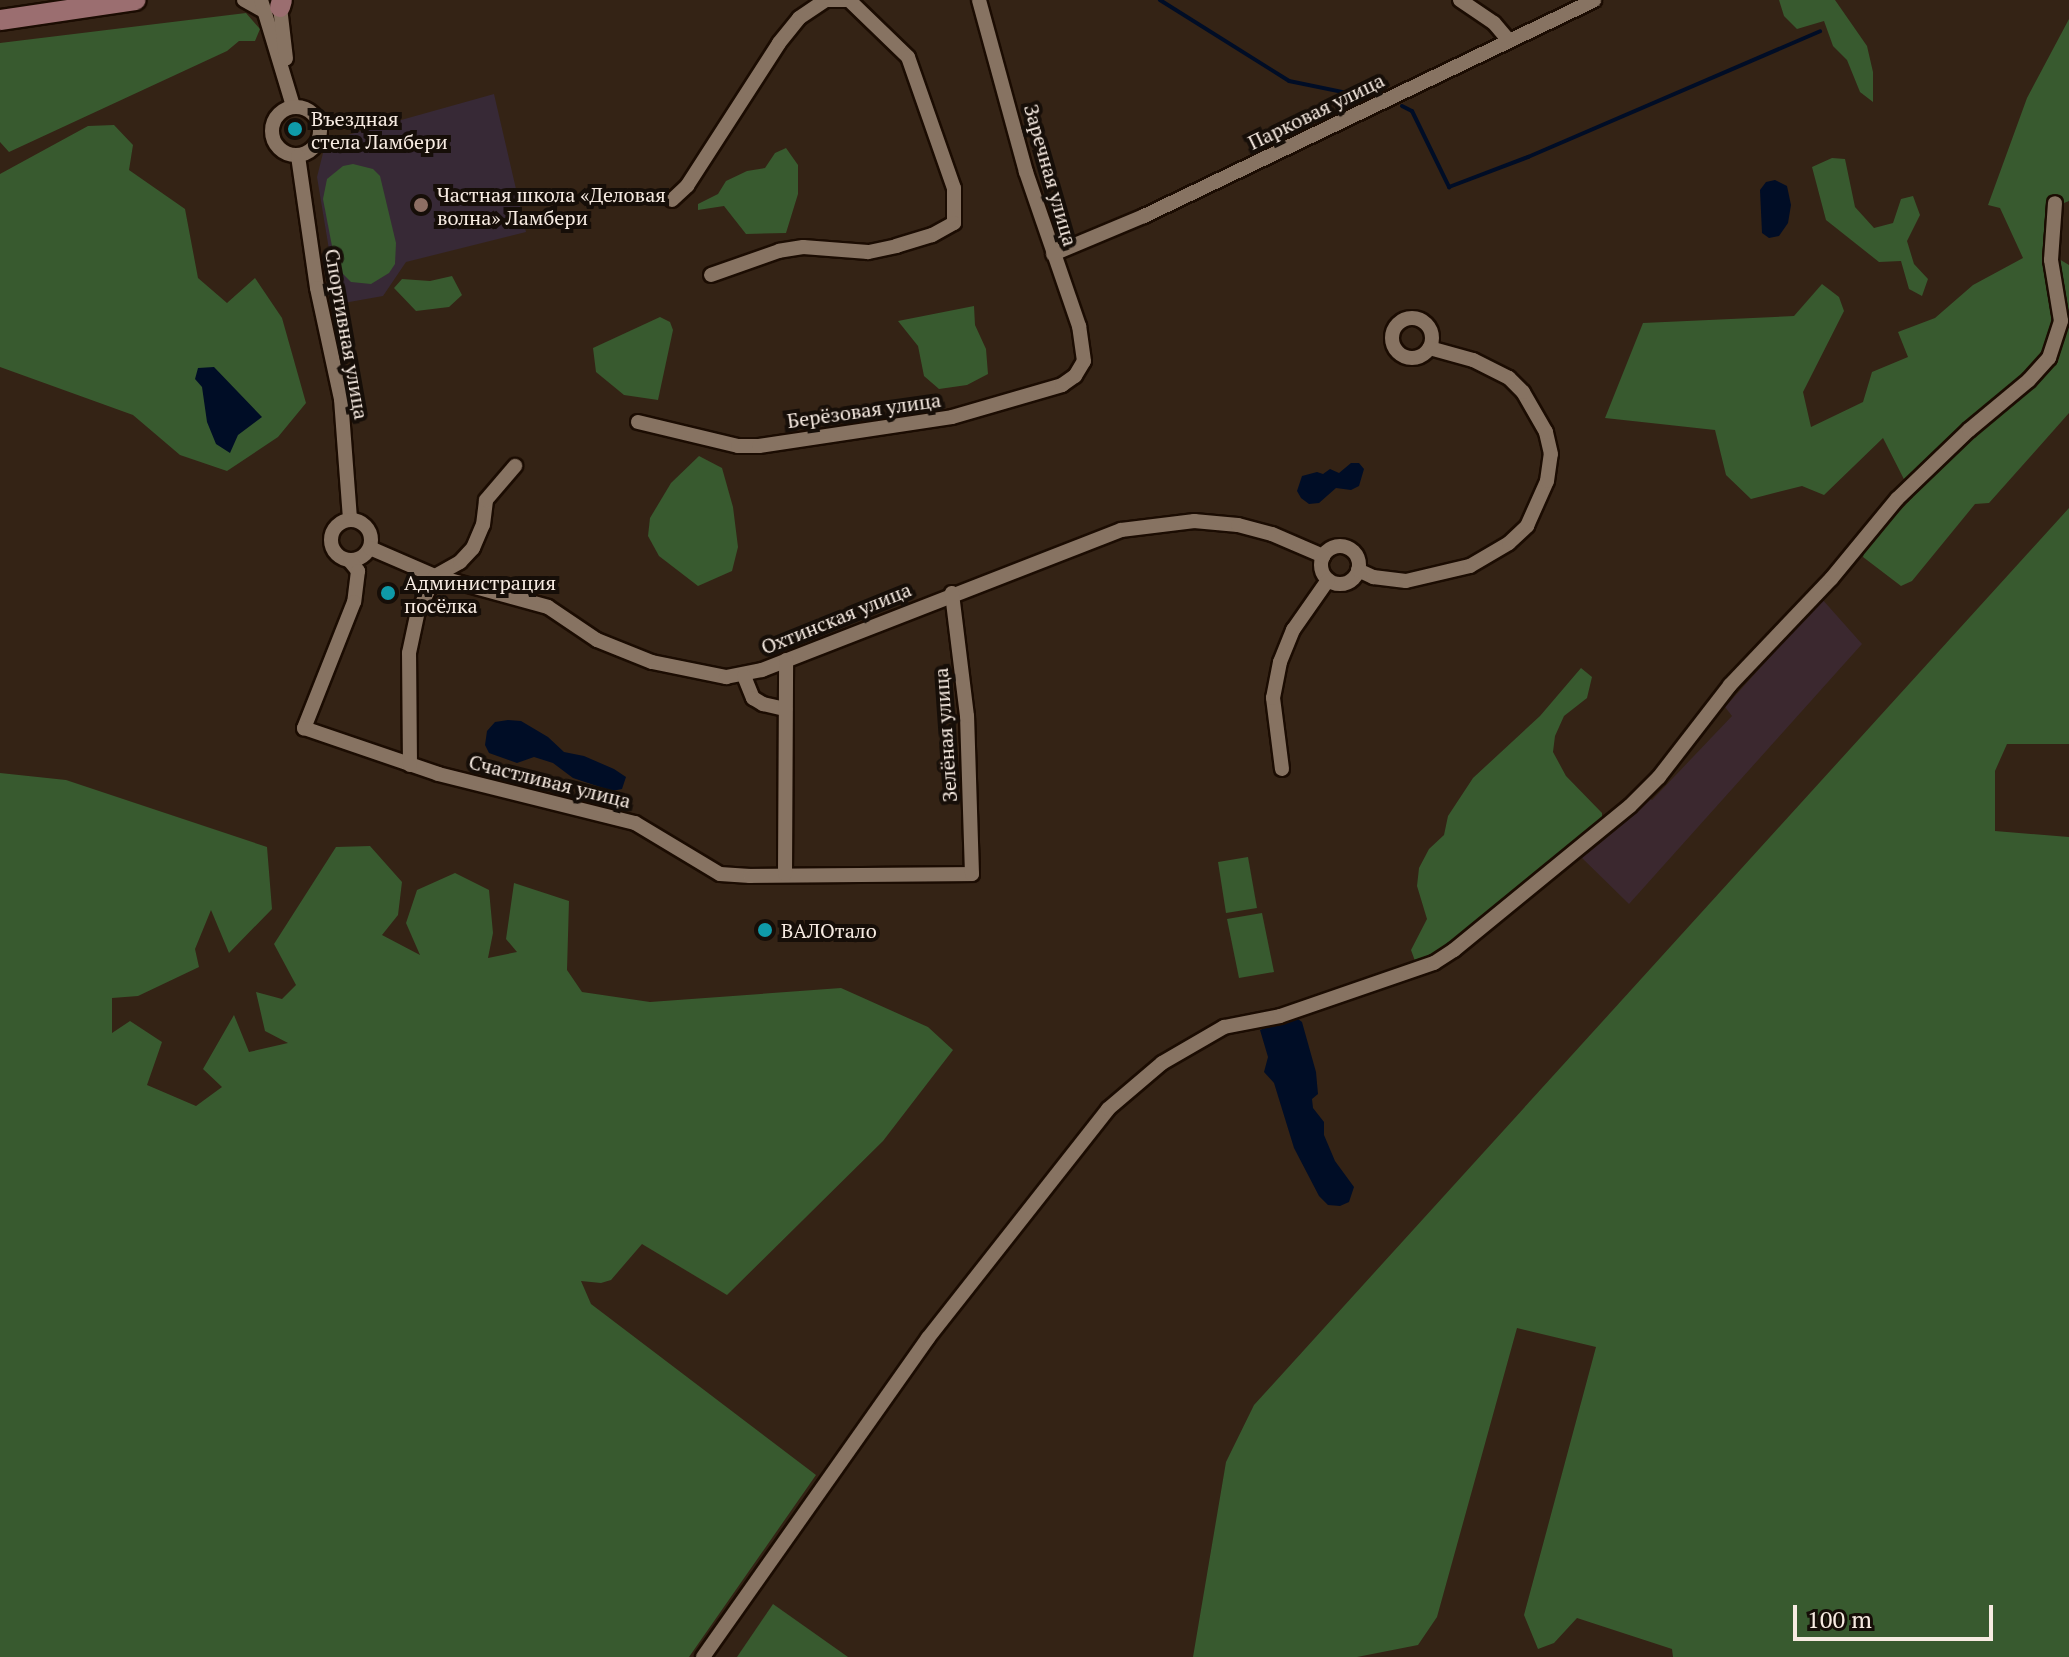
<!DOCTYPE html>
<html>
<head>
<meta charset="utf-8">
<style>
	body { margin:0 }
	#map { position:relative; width:2069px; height:1657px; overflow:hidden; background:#342315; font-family:"PT Serif",serif }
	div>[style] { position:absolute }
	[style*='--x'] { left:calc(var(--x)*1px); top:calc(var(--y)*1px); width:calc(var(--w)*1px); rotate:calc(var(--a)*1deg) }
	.industrial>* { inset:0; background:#3b282f }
	.education>* { inset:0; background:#372936 }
	.green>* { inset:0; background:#385a2f }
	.water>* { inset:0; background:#000d26 }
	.stream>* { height:4px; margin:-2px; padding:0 2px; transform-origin:2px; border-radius:2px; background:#000d26 }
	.roads { filter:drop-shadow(2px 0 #1b0c02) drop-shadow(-2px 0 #1b0c02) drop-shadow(0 2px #1b0c02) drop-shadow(0 -2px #1b0c02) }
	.minor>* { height:14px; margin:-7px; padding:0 7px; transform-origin:7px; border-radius:7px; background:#877362 }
	.minor>.ring { margin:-7px; padding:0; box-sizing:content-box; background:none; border:14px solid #877362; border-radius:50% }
	.secondary>* { height:20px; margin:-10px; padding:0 10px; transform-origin:10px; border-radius:10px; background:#9b6e70 }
	.dots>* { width:22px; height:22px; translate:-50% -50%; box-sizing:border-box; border:4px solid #160e08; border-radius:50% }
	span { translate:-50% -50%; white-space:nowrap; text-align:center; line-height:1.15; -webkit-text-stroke:8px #160e08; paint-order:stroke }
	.street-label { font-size:20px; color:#f7ebe2 }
	.poi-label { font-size:20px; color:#f7ebe2 }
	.left { translate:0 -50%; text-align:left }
	.scale { position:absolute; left:1793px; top:1605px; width:200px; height:36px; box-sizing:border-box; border:4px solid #f7ebe2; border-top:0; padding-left:10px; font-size:24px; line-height:28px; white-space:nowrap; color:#f7ebe2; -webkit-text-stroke:6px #160e08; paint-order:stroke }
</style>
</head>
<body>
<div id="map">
	<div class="industrial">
		<i style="clip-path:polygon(1822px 599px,1862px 644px,1629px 904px,1582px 858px,1634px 815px,1649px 798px,1652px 800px,1732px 716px,1725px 707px)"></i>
	</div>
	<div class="education">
		<i style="clip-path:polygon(494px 94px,526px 232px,406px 262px,383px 296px,338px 304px,317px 177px,326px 141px)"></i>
	</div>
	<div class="green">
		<i style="clip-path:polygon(1779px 0,1835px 0,1867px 46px,1873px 72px,1873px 102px,1860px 92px,1847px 60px,1833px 46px,1824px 21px,1797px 29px,1784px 16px)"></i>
		<i style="clip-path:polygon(246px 13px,260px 29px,255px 41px,239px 41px,227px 51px,9px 152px,0 142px,0 43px)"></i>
		<i style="clip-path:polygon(2069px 19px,2069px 201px,2059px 205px,2059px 259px,2069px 265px,2069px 413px,1989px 503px,1975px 504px,1912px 581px,1901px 586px,1863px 557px,1866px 546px,1913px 497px,1883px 438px,1824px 495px,1802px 486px,1751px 499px,1726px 475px,1715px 430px,1605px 418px,1643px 323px,1794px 316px,1822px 284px,1839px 297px,1844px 311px,1803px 392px,1811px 427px,1863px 402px,1872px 372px,1908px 357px,1898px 332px,1935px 318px,1973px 285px,2023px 258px,2000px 208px,1988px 205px,2027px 98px)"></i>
		<i style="clip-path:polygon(114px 125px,133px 145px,129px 170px,185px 209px,198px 278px,227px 303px,255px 278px,282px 318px,306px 403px,278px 437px,227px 471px,180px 455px,133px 415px,0 367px,0 174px,88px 126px)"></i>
		<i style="clip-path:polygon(786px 148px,798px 165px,798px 194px,786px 233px,746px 234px,724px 206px,698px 210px,698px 204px,718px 194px,726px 181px,747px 171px,765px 168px,775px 153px)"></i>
		<i style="clip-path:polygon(1832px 158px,1845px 159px,1855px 207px,1874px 228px,1893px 223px,1901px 199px,1913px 196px,1920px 215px,1907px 241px,1914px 264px,1928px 279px,1922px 296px,1909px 289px,1901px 261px,1879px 262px,1826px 220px,1812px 167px)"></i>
		<i style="clip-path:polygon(353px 164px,373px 169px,380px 176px,396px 243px,395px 264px,389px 273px,371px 284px,351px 282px,336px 267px,323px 199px,327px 179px,343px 166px)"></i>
		<i style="clip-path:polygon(452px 276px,462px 295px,449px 307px,416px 311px,394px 288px,402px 279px,430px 281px)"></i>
		<i style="clip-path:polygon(974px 306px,975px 325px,986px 349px,988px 374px,967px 385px,939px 389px,924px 376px,918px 346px,898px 321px)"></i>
		<i style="clip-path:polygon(660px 317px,670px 322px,673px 330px,658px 400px,624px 395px,596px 372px,593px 348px)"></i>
		<i style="clip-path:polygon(699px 456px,722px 468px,733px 507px,738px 547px,732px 571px,698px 586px,659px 556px,648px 536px,650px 518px,671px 483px)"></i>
		<i style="clip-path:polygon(2069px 508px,2069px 744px,2007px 744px,1995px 771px,1995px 831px,2069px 837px,2069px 1657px,1673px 1657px,1672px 1649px,1577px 1618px,1554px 1643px,1538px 1649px,1524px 1615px,1596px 1347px,1517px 1328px,1437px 1617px,1418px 1645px,1357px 1657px,1193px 1657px,1226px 1462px,1254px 1405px)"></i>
		<i style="clip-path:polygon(1581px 668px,1592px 677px,1587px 698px,1564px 716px,1555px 736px,1553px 752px,1566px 776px,1602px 813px,1602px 819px,1448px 947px,1415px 961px,1411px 950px,1427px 919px,1417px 886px,1419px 868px,1429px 849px,1444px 835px,1448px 816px,1473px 778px,1540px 716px)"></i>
		<i style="clip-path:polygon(0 773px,66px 780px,267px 847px,272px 909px,229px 953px,211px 910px,195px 949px,199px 967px,138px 996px,112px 998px,112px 1033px,130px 1021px,162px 1042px,147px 1085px,196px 1106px,222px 1087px,203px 1069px,234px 1015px,249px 1052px,288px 1043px,265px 1031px,256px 992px,282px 999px,296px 985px,274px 944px,336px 847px,370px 846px,402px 882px,398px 915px,382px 935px,420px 955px,406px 923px,417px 890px,455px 873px,489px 890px,493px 933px,488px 958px,517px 952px,506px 939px,514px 883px,569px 901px,567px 970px,582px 992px,650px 1002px,841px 988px,928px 1027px,953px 1050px,883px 1141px,727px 1295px,642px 1244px,611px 1280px,601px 1283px,581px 1281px,591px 1304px,816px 1475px,689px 1657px,0 1657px)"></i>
		<i style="clip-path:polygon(1248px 857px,1257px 908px,1226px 913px,1218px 862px)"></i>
		<i style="clip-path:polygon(1262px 913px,1274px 972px,1239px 978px,1227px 919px)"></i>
		<i style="clip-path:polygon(773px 1604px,848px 1657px,737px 1657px)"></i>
	</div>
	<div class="water">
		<i style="clip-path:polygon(1775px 180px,1787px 186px,1791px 205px,1788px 223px,1779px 236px,1769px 238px,1762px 233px,1760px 190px,1766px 182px)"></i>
		<i style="clip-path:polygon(214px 367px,262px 417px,238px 435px,230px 453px,216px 444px,207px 422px,202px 387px,195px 379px,198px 368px)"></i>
		<i style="clip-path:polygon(1351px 463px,1359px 463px,1364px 469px,1359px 486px,1351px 490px,1336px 488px,1319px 503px,1309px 504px,1301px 498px,1297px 491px,1302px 476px,1317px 472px,1323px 474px,1330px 469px,1339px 473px)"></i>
		<i style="clip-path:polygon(508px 720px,521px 721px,548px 737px,564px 752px,584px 756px,614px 769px,626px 777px,622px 789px,612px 791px,573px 778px,553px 763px,534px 757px,517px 763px,489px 753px,485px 745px,487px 731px,495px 722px)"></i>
		<i style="clip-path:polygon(1294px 1016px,1302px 1022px,1316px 1072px,1318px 1094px,1312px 1099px,1313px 1108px,1324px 1122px,1324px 1135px,1335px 1161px,1354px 1187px,1349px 1202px,1340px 1206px,1328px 1205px,1319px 1196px,1294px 1148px,1274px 1083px,1264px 1072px,1268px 1057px,1260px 1030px)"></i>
	</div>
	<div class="stream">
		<i style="--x:1160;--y:0;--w:152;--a:32.1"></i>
		<i style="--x:1289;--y:81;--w:69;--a:11.6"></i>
		<i style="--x:1402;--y:106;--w:11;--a:27"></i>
		<i style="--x:1412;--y:111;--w:85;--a:64"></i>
		<i style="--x:1449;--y:187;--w:85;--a:-20.8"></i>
		<i style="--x:1528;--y:157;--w:318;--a:-23.3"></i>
	</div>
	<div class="roads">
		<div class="minor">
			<i style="--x:244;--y:0;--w:23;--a:29"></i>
			<i style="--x:261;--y:0;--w:111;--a:73.2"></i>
			<i style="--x:1460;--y:0;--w:41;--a:34.1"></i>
			<i style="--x:1494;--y:23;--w:23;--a:50"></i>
			<i style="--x:280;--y:7;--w:52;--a:83.4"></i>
			<i class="ring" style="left:272px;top:107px;width:34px;height:34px"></i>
			<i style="--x:298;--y:156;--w:133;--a:81.8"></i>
			<i style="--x:317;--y:288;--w:114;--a:77.8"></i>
			<i style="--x:341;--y:399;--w:121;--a:85.7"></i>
			<i style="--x:672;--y:200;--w:21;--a:-43"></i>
			<i style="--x:687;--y:186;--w:170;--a:-57.2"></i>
			<i style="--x:779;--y:43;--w:32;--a:-51"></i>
			<i style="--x:799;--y:18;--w:32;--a:-34"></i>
			<i style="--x:826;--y:0;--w:23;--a:0"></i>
			<i style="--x:849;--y:0;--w:82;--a:44"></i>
			<i style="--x:908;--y:57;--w:139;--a:70.7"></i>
			<i style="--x:954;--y:188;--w:35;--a:90"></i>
			<i style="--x:954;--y:223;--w:25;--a:151"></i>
			<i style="--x:932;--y:235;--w:37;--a:163"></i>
			<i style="--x:897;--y:246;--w:30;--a:168"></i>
			<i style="--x:868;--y:252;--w:65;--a:-175.6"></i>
			<i style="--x:803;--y:247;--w:24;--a:171"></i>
			<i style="--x:779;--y:251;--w:72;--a:160.6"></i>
			<i style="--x:1053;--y:254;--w:99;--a:-22.7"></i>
			<i style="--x:1144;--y:216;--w:499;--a:-25.6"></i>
			<i class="ring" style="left:1392px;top:318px;width:26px;height:26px"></i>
			<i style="--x:638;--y:422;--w:103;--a:13.5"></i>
			<i style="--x:738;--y:446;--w:21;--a:0"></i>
			<i style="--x:759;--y:446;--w:195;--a:-8.5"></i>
			<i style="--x:952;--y:417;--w:115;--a:-16.2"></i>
			<i style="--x:1062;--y:385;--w:16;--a:-35"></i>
			<i style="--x:1075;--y:376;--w:17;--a:-59"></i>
			<i style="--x:1084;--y:361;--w:35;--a:-98"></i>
			<i style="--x:1079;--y:326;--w:163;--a:-109"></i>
			<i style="--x:1026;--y:172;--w:178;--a:-105.3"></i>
			<i class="ring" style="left:331px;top:520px;width:26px;height:26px"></i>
			<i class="ring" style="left:1321px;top:546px;width:24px;height:24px"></i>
			<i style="--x:370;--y:548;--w:71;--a:23.3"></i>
			<i style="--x:435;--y:576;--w:117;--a:15.3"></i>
			<i style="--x:548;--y:607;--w:59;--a:34"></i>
			<i style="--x:597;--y:640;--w:59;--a:21.8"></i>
			<i style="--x:652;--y:662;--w:76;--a:11.5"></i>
			<i style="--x:726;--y:677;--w:37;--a:-11"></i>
			<i style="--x:762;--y:670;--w:385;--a:-21.3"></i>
			<i style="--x:1121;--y:530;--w:74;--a:-7"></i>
			<i style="--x:1194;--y:521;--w:44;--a:5.2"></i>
			<i style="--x:1238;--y:525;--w:35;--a:15"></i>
			<i style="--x:1272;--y:534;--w:56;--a:23.3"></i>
			<i style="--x:350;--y:561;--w:13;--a:51"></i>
			<i style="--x:358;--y:571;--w:31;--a:97"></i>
			<i style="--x:354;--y:602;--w:136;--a:111.6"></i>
			<i style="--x:304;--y:728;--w:142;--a:18.9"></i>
			<i style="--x:438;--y:774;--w:203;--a:14"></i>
			<i style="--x:635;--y:823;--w:99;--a:31"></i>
			<i style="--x:720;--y:874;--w:30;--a:4"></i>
			<i style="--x:750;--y:876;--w:222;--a:-0.5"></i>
			<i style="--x:972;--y:874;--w:158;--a:-91.8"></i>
			<i style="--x:967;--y:716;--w:124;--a:-97"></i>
			<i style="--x:1358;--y:570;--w:17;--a:25"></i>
			<i style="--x:1373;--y:577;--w:33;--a:7"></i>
			<i style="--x:1406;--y:581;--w:66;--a:-13.2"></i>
			<i style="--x:1470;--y:566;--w:45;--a:-30.5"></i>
			<i style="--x:1509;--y:543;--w:25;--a:-43"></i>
			<i style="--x:1527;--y:526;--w:49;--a:-66"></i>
			<i style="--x:1547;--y:481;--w:27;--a:-82"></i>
			<i style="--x:1551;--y:454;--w:23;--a:-103"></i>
			<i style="--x:1546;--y:432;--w:46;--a:-119.9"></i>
			<i style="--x:1523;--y:392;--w:20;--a:-135"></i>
			<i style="--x:1509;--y:378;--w:40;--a:-153.4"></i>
			<i style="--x:1473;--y:360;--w:45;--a:-164.4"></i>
			<i style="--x:744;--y:676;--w:24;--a:68"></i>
			<i style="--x:753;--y:698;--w:12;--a:31"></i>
			<i style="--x:763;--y:704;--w:23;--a:13"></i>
			<i style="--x:410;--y:765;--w:112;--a:-90.5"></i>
			<i style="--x:409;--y:653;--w:40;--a:-78"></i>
			<i style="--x:417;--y:614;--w:42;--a:-64.7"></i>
			<i style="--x:435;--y:576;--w:29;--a:-29"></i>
			<i style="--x:460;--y:562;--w:19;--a:-47"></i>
			<i style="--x:473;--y:548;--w:25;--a:-67"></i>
			<i style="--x:483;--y:525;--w:25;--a:-83"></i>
			<i style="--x:486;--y:500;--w:45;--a:-49.5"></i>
			<i style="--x:1282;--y:769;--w:72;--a:-97.2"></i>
			<i style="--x:1273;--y:698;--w:37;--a:-79"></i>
			<i style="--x:1280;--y:662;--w:35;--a:-68"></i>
			<i style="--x:1293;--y:630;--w:61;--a:-55"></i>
			<i style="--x:785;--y:874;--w:214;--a:-89.7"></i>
			<i style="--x:703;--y:1657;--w:390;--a:-54.8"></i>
			<i style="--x:928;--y:1338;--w:291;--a:-51.8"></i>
			<i style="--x:1108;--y:1109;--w:71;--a:-40.4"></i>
			<i style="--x:1162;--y:1063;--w:72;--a:-30.1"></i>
			<i style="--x:1224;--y:1027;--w:57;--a:-11.1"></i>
			<i style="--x:1280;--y:1016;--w:163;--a:-19"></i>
			<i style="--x:1434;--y:963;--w:24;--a:-33"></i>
			<i style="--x:1454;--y:950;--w:227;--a:-39.3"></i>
			<i style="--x:1630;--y:806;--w:41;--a:-45"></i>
			<i style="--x:1659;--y:777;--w:116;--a:-52.3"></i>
			<i style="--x:1730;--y:685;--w:146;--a:-46.4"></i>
			<i style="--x:1831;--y:579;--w:104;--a:-50.5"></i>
			<i style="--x:1897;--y:499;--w:100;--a:-43.8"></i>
			<i style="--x:1969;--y:430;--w:78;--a:-39.8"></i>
			<i style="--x:2029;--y:380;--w:30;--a:-48"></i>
			<i style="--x:2049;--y:358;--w:39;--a:-72"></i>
			<i style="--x:2061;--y:321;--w:62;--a:-99.3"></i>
			<i style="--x:2051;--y:260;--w:57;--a:-86"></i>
		</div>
		<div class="secondary">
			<i style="--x:280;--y:7;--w:7;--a:-74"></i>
			<i style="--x:0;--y:20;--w:137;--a:-8.4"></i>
		</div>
	</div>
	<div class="dots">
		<i style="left:295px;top:129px;background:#0f9aa8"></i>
		<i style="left:421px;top:205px;background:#8d6e63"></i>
		<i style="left:388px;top:593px;background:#0f9aa8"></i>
		<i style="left:765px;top:930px;background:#0f9aa8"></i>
	</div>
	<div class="street-label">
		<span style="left:1316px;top:111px;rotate:-26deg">Парковая улица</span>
		<span style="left:1051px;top:175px;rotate:74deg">Заречная улица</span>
		<span style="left:347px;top:334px;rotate:80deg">Спортивная улица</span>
		<span style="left:864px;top:410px;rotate:-8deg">Берёзовая улица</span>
		<span style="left:836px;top:618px;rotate:-22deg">Охтинская улица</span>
		<span style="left:945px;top:735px;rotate:-94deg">Зелёная улица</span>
		<span style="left:550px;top:781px;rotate:14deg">Счастливая улица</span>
	</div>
	<div class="poi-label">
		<span class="left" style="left:311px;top:130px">Въездная<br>стела Ламбери</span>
		<span class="left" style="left:437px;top:206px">Частная школа «Деловая<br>волна» Ламбери</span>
		<span class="left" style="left:404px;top:594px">Администрация<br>посёлка</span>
		<span class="left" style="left:781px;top:930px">ВАЛОтало</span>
	</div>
	<div class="scale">100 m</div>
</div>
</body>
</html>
